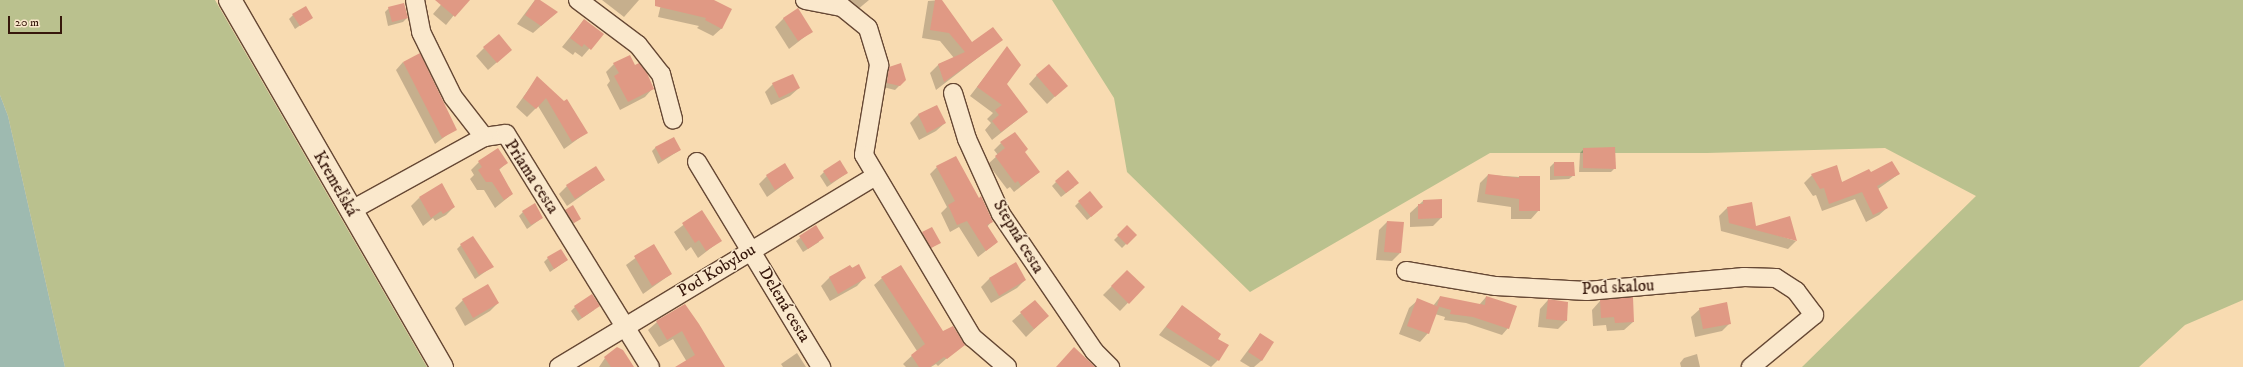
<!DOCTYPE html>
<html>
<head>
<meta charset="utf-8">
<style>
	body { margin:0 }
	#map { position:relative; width:2243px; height:367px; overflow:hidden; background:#f8dbb1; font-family:"IM FELL DW Pica",serif }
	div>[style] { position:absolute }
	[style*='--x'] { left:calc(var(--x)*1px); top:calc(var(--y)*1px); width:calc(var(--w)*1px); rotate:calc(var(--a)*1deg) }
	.green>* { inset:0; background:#bac18e }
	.water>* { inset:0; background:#9ebab0 }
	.shadow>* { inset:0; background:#0003 }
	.building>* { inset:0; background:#e09984 }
	.roads { filter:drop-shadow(1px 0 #664834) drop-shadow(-1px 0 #664834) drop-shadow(0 1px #664834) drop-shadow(0 -1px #664834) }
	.minor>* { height:18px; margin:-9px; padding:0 9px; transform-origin:9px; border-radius:9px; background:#fae8cc }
	.tertiary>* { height:22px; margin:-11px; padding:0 11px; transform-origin:11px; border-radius:11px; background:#fae8cc }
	span { translate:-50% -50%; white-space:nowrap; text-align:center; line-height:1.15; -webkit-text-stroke:3px #fae8cc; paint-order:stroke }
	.street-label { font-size:17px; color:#36170b }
	.scale { position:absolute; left:8px; top:16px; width:54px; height:18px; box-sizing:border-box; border:2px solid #36170b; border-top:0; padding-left:5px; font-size:12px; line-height:14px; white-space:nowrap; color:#36170b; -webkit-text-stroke:3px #fae8cc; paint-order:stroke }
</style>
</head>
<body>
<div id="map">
	<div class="green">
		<i style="clip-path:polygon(0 0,215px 0,427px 367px,65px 367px,8px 116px,0 95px)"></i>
		<i style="clip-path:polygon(1052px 0,2243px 0,2243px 300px,2185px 325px,2139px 367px,1802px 367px,1976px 196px,1885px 148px,1707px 153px,1490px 153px,1250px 292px,1127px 172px,1114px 98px)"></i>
	</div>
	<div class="water">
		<i style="clip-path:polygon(0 95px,8px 116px,65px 367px,0 367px)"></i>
	</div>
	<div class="shadow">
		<i style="clip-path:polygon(445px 0,466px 0,446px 25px,433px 14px)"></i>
		<i style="clip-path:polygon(535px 0,557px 12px,533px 33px,517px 24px)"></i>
		<i style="clip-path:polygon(602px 0,639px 0,624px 17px)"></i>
		<i style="clip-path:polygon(662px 0,712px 0,722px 28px,713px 36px,697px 28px,699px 26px,658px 17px)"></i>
		<i style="clip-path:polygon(833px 0,869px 0,851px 15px)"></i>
		<i style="clip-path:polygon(941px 0,972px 44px,1001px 40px,936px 90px,930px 73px,939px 64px,954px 58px,940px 41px,922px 38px,928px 1px)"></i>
		<i style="clip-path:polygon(389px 8px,407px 18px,403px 22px,388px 26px,385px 12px)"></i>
		<i style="clip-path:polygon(293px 15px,312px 17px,295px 29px,289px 19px)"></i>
		<i style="clip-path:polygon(784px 18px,811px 32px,789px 49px,775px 27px)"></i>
		<i style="clip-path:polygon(584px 20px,602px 34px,582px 57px,575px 52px,573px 55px,562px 47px)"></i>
		<i style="clip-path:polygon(484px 48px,511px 50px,488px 70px,476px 56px)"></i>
		<i style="clip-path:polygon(1007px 48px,1006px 84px,1027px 112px,992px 140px,985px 130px,991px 123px,987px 119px,993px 113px,970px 96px)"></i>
		<i style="clip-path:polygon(403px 62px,455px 129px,435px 144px,396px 70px)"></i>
		<i style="clip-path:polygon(614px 64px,634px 66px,653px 88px,645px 97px,620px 110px,607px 85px,610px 81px,606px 72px)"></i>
		<i style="clip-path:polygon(890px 67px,905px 80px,895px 90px,883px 87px,886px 72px)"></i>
		<i style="clip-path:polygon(1037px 75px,1066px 86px,1047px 104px,1029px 84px)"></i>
		<i style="clip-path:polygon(537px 78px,586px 133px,564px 149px,538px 106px,527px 117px,516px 107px)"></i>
		<i style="clip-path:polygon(773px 84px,799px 88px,790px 96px,771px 105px,765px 92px)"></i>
		<i style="clip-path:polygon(936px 106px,945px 123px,936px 131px,919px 140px,910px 123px,918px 115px)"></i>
		<i style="clip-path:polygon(1001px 143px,1024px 152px,1039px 172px,1014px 192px,1010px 187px,1007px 189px,988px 164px,998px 155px,994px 150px)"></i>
		<i style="clip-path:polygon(656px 147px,680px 150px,658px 164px,652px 151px)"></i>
		<i style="clip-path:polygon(1584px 149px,1615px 168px,1611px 172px,1579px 172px,1580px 153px)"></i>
		<i style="clip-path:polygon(479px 162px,506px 163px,499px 170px,512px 194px,495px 208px,484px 190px,477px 190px,470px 179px,474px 175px,471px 170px)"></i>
		<i style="clip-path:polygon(1554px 163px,1574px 175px,1569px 179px,1550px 180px,1550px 167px)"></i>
		<i style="clip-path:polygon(1836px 166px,1842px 183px,1899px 174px,1878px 189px,1887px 208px,1879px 215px,1866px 222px,1855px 199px,1822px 211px,1816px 195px,1813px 196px,1804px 183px,1812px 175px)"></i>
		<i style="clip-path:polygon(937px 167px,992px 221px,987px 227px,997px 242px,978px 257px,959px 227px,950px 232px,941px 213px,947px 207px,930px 174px)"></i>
		<i style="clip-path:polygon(824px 172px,847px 173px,827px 187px,820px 176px)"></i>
		<i style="clip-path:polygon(1488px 175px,1520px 177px,1539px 210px,1531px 219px,1511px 219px,1511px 207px,1477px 202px,1480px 183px)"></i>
		<i style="clip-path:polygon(767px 176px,793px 178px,767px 197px,759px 184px)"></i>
		<i style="clip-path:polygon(604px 180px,567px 206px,559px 194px,567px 186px)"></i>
		<i style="clip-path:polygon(1056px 182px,1074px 187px,1061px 197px,1052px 186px)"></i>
		<i style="clip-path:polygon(419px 198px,454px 207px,446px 215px,435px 221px,433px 218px,423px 226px,411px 206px)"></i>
		<i style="clip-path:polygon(1441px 200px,1441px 218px,1433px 226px,1410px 227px,1410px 213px,1423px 201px)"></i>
		<i style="clip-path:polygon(1079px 202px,1098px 211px,1087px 220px,1075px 206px)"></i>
		<i style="clip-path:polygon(1727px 208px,1755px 228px,1796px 241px,1788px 249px,1721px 231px,1719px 216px)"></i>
		<i style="clip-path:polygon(566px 210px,580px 218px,569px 227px,562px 214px)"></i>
		<i style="clip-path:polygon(702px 211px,720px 241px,698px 258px,691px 247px,686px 251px,674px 232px)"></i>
		<i style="clip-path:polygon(523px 212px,542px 218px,527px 229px,519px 216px)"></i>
		<i style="clip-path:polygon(1387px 222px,1400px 253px,1392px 261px,1376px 260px,1379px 230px)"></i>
		<i style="clip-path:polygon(815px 226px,819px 242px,803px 252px,796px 241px)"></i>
		<i style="clip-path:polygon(1127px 227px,1135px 235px,1122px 248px,1114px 240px)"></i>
		<i style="clip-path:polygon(923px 233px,940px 242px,927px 251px,919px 237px)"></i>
		<i style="clip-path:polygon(461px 245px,492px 267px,475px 279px,457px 249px)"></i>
		<i style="clip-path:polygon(653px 245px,671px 274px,643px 294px,626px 265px)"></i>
		<i style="clip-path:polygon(548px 258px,567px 260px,550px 272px,544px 262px)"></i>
		<i style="clip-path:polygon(1015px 264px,1025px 280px,1017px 288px,991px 303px,981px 287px,989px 279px)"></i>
		<i style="clip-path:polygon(850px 266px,865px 277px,857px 286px,830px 301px,821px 286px,829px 278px)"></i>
		<i style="clip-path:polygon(1127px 271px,1143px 287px,1120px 311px,1103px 295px)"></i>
		<i style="clip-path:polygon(882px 278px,955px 351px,938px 366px,936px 364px,931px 367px,906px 367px,903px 364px,917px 351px,874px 285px)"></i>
		<i style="clip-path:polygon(1440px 297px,1479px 305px,1486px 297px,1508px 328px,1502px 335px,1466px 323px,1444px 320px,1445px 317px,1435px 314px,1428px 333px,1420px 342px,1399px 334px,1409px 308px,1418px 300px,1433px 306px)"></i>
		<i style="clip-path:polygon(463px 300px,498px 303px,490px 311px,465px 326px,455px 308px)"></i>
		<i style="clip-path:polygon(1548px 300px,1566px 321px,1558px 329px,1538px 327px,1540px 309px)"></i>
		<i style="clip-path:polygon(1035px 301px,1048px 316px,1026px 337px,1012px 321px)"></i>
		<i style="clip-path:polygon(1600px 301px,1633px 322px,1624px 330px,1607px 331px,1606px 325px,1593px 326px,1592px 310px)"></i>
		<i style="clip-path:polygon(684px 305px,723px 367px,690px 367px,673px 339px,659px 347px,648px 330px,657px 322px)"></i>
		<i style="clip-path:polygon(1182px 306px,1217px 339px,1218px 360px,1211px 367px,1159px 335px)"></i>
		<i style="clip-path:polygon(575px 307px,594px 310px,578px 321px,571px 311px)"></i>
		<i style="clip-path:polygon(1700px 309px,1730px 323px,1722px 331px,1695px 337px,1691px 317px)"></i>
		<i style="clip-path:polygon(1260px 334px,1272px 343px,1261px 361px,1254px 367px,1250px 367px,1240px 361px)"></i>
		<i style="clip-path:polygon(797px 353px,806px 367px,783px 367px,781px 364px)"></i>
		<i style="clip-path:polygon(1697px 354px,1700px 367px,1681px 367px,1680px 363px,1684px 358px)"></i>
		<i style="clip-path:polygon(605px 358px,633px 367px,599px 367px)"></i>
	</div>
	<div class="building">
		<i style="clip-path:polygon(435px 0,470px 0,455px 17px)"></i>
		<i style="clip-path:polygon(535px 0,540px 0,558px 12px,541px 26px,525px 15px)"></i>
		<i style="clip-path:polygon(655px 0,714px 0,732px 9px,722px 29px,705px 20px,706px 18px,655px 6px)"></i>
		<i style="clip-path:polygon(935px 0,942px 0,972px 42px,993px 27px,1003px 40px,944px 82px,938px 64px,965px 52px,949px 33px,930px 30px)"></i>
		<i style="clip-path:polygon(404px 3px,408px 18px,392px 22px,388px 7px)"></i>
		<i style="clip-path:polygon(306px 6px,313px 18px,300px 26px,292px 14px)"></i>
		<i style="clip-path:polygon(798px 8px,813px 32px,798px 41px,783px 18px)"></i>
		<i style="clip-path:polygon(584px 19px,604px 34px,591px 50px,584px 44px,582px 47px,570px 38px)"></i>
		<i style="clip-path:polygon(499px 34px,512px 50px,497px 63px,483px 47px)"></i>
		<i style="clip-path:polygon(1007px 46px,1021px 65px,1007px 84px,1028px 112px,1001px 132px,992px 121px,999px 115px,995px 110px,1002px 105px,977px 87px)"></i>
		<i style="clip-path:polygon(420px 53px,457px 130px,442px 138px,403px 62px)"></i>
		<i style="clip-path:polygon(630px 55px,635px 65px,639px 63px,647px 73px,654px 89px,628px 102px,614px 76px,619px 73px,613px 63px)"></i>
		<i style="clip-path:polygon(901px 63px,906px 80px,900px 86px,887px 83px,889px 67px)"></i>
		<i style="clip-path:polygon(1049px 64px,1068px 86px,1055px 97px,1036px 75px)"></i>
		<i style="clip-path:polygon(793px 74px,800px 88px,779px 98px,772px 83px)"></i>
		<i style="clip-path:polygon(537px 76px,564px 101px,567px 99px,588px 133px,572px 142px,546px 98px,536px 109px,523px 98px)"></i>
		<i style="clip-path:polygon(937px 105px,946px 123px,927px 133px,918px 114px)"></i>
		<i style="clip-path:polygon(1015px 132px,1028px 149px,1025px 152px,1040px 172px,1021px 186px,1018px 181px,1015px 183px,995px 156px,1005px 148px,1000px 142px)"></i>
		<i style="clip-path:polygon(674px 137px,681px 150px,662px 160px,655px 147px)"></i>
		<i style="clip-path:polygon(1615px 147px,1616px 169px,1583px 168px,1583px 148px)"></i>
		<i style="clip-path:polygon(498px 148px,508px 163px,499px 169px,513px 194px,504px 200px,492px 182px,486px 182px,478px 170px,482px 167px,478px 161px)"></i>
		<i style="clip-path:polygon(956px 156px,979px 198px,981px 196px,993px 222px,987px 225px,998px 242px,986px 251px,967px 221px,957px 225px,948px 205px,955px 201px,936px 166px)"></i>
		<i style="clip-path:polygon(840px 160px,848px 173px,831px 183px,823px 171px)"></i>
		<i style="clip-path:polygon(1892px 161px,1900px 174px,1877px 186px,1888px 208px,1873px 215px,1862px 192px,1829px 204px,1824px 188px,1820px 189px,1811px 174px,1837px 165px,1842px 182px,1869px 169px,1871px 172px)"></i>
		<i style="clip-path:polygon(1554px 162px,1574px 162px,1575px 176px,1554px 176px)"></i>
		<i style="clip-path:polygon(785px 163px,794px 178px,775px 190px,766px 175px)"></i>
		<i style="clip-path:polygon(596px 166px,605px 180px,575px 199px,566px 185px)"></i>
		<i style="clip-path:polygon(1068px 170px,1079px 183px,1066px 193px,1055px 181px)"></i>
		<i style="clip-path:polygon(1488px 174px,1519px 178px,1519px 176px,1540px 176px,1540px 211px,1519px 211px,1519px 199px,1485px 194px)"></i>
		<i style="clip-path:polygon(442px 183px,455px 207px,443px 214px,441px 211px,431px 218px,419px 197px)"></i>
		<i style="clip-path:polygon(1090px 191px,1103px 207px,1091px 217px,1078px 201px)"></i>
		<i style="clip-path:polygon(1442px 199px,1442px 218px,1418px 219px,1418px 204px,1423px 204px,1423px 200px)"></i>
		<i style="clip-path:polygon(1752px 202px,1756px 226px,1790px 216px,1797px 241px,1729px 223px,1727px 207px)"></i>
		<i style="clip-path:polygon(535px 203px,543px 218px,531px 225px,522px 211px)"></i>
		<i style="clip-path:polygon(573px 205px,581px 219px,574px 223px,565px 210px)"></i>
		<i style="clip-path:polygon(702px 210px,722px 241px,706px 251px,699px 240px,695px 243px,682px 223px)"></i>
		<i style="clip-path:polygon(1387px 221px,1404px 222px,1401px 253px,1384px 252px)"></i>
		<i style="clip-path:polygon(816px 225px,824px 238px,808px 249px,799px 236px)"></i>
		<i style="clip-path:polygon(1127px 225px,1137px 235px,1127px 245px,1117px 235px)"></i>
		<i style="clip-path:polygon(932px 227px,941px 243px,931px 248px,922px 232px)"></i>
		<i style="clip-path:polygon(473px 236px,494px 267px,479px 275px,460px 244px)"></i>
		<i style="clip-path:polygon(654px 244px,672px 274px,652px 286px,634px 256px)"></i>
		<i style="clip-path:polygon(561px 249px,568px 260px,554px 269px,547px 257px)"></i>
		<i style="clip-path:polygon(1016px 262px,1026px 280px,999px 296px,989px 278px)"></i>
		<i style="clip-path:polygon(859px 264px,866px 278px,838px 294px,829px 277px,850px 265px,852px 268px)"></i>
		<i style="clip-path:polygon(901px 265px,943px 331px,953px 326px,965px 345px,947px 359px,944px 357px,930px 367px,919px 367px,911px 355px,925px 344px,881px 277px)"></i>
		<i style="clip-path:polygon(1127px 270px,1145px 287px,1129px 304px,1111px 286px)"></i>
		<i style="clip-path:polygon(488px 284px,499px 303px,473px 318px,462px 299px)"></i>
		<i style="clip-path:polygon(592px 294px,600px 306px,582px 318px,574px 306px)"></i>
		<i style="clip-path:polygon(1440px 296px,1485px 305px,1486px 296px,1517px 306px,1509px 329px,1473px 317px,1450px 314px,1451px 310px,1437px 306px)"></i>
		<i style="clip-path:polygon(1633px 297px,1634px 322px,1615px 323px,1614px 317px,1601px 318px,1600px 300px)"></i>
		<i style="clip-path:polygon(1417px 298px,1439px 307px,1429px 334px,1407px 326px)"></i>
		<i style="clip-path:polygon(1548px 299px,1568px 302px,1567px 321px,1546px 319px)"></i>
		<i style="clip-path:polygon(1035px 300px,1049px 316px,1034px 329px,1020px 312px)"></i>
		<i style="clip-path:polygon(1727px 302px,1731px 324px,1703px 329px,1699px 308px)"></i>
		<i style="clip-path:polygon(685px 304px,699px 324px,725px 367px,675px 367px,695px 355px,682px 331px,667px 340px,656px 321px)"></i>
		<i style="clip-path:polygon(1182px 305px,1221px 334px,1218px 339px,1229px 345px,1219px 361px,1166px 327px)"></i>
		<i style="clip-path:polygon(1260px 333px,1274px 342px,1262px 361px,1248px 352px)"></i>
		<i style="clip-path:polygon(617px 347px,623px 350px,634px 367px,611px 367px,604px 357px)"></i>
		<i style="clip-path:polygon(1074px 347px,1091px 363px,1095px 367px,1056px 367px)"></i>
	</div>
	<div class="roads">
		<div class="minor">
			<i style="--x:415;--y:0;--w:33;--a:79"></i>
			<i style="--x:421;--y:32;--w:72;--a:63.8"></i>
			<i style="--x:453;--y:97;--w:51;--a:52.2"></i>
			<i style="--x:484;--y:137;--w:22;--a:-8"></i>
			<i style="--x:506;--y:134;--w:274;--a:58.3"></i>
			<i style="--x:578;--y:0;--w:75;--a:36.9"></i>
			<i style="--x:638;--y:45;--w:37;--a:52"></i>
			<i style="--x:661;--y:74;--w:47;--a:75.1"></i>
			<i style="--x:805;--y:0;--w:38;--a:11"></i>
			<i style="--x:842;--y:7;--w:33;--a:39"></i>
			<i style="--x:868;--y:28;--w:39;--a:73"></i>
			<i style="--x:879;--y:65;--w:91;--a:99.5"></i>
			<i style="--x:864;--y:155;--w:212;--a:59.3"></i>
			<i style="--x:972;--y:337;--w:46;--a:40.6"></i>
			<i style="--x:953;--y:93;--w:48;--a:73.1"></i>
			<i style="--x:967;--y:139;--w:82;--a:65.6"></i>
			<i style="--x:1001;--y:214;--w:166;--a:55.8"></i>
			<i style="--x:1094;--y:351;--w:23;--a:45"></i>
			<i style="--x:697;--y:162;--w:240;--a:58.8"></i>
			<i style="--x:350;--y:211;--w:153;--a:-28.9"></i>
			<i style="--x:1406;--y:271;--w:91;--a:9.5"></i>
			<i style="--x:1496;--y:286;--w:91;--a:3.1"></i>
			<i style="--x:1587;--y:291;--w:158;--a:-5.1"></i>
			<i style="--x:1744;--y:277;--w:32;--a:2"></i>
			<i style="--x:1776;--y:278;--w:24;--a:33"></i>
			<i style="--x:1796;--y:291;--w:30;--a:53"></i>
			<i style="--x:1814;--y:315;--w:82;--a:140.5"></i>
			<i style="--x:559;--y:367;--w:370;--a:-31.1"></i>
		</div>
		<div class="tertiary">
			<i style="--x:230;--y:0;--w:424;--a:60"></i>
		</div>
	</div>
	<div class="street-label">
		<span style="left:531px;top:177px;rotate:57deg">Priama cesta</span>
		<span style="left:335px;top:184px;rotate:60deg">Kremeľská</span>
		<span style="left:1018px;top:237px;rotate:59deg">Stepná cesta</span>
		<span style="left:717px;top:271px;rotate:-31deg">Pod Kobylou</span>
		<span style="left:1618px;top:288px;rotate:-3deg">Pod skalou</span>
		<span style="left:784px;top:305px;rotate:59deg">Delená cesta</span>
	</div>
	<div class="scale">20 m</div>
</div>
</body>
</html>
